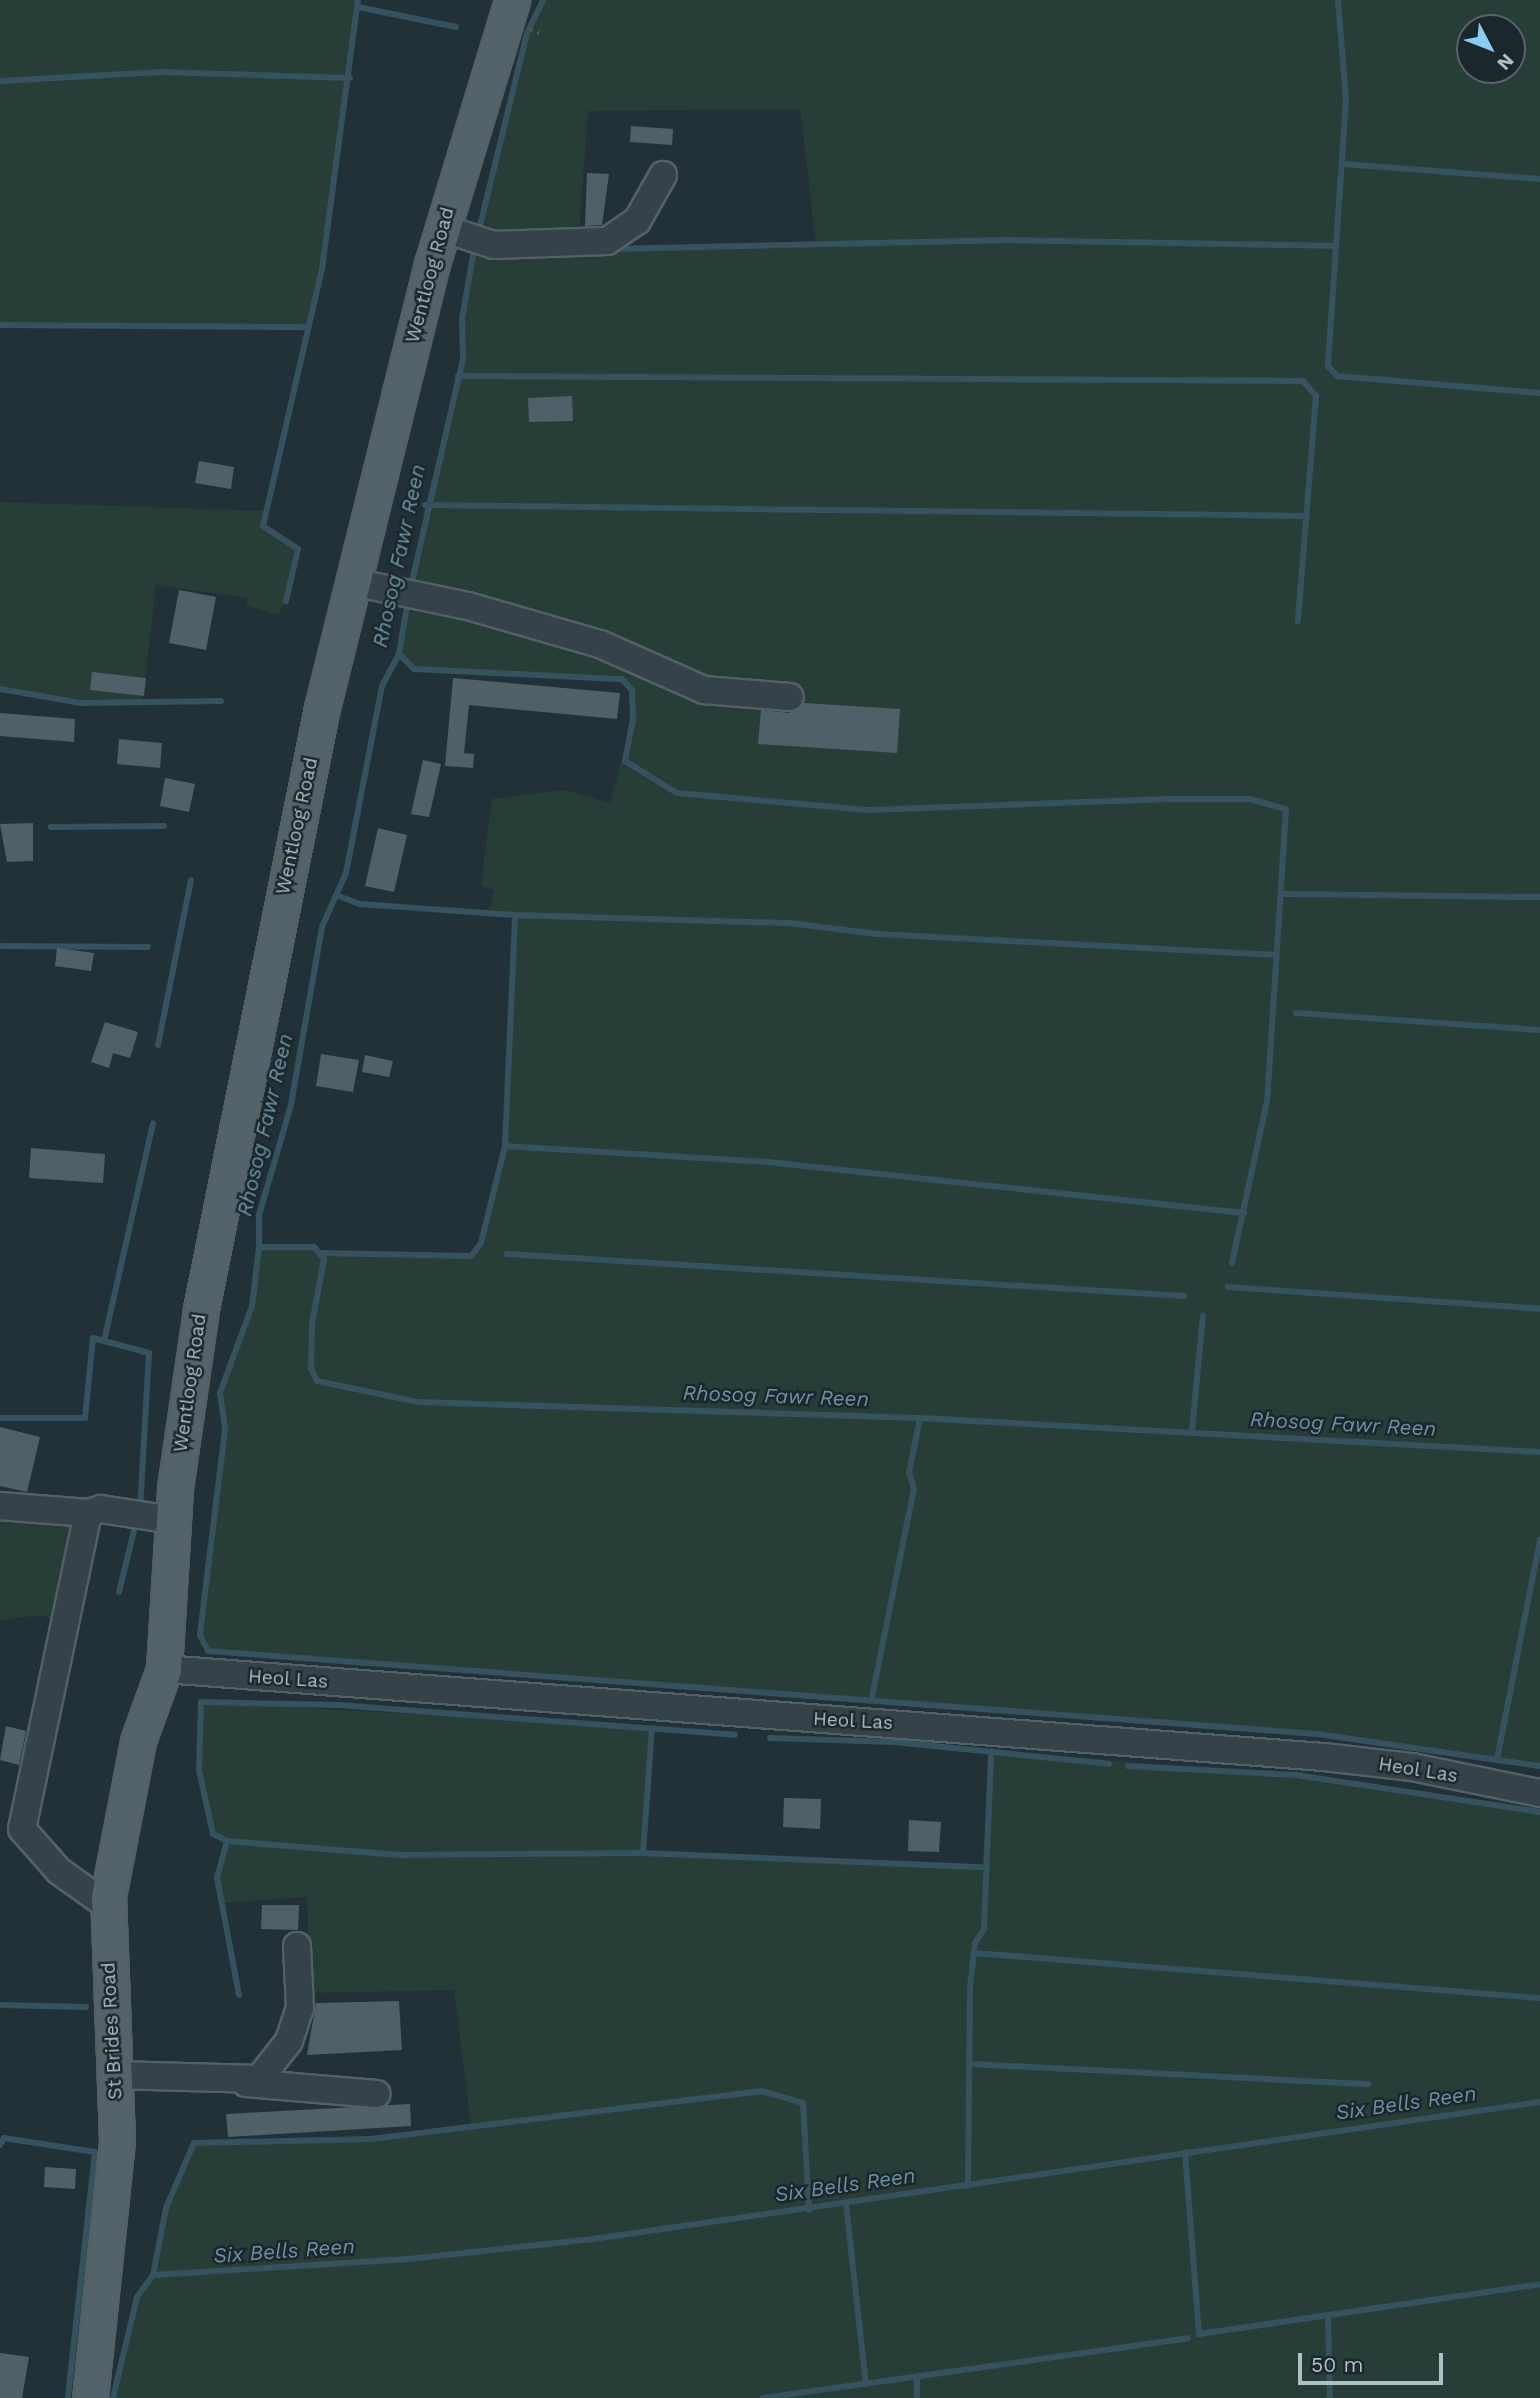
<!DOCTYPE html>
<html>
<head>
<meta charset="utf-8">
<style>
	body { margin:0 }
	#map { position:relative; width:1540px; height:2398px; overflow:hidden; background:#223138; font-family:"Work Sans",sans-serif }
	div>[style] { position:absolute }
	[style*='--x'] { left:calc(var(--x)*1px); top:calc(var(--y)*1px); width:calc(var(--w)*1px); rotate:calc(var(--a)*1deg) }
	.green>* { inset:0; background:#273d38 }
	.stream>* { height:6px; margin:-3px; padding:0 3px; transform-origin:3px; border-radius:3px; background:#36525e }
	.building>* { inset:0; background:#4f6069 }
	.path>* { height:3.5px; margin-top:-1.75px; transform-origin:0; background:repeating-linear-gradient(90deg,#445855 0 5px,transparent 0 10px) }
	.roads { filter:drop-shadow(2px 0 #536066) drop-shadow(-2px 0 #536066) drop-shadow(0 2px #536066) drop-shadow(0 -2px #536066) }
	.minor>* { height:26px; margin:-13px; padding:0 13px; transform-origin:13px; border-radius:13px; background:#364249 }
	.major>* { height:33px; margin:-16.5px; padding:0 16.5px; transform-origin:16.5px; border-radius:16.5px; background:#546269 }
	span { translate:-50% -50%; white-space:nowrap; text-align:center; line-height:1.15; -webkit-text-stroke:5px #1b272d; paint-order:stroke }
	.street-label { font-size:19px; color:#b0bec5 }
	.water-label { font-size:21px; color:#6b91a2; font-style:italic }
	.north { position:absolute; left:1456px; top:14px; width:70px; height:70px; box-sizing:border-box; background:#1b272d; border:2px solid #57636a; border-radius:50%; rotate:132deg; font-size:19px; font-weight:700; line-height:28px; text-align:center; color:#b0bec5 }
	.north::after { content:''; display:block; margin:auto; width:24px; height:32px; background:#88cdf2; clip-path:polygon(50% 0,100% 100%,50% 72%,0 100%) }
	.scale { position:absolute; left:1298px; top:2353px; width:145px; height:32px; box-sizing:border-box; border:4px solid #b0bec5; border-top:0; padding-left:9px; font-size:21px; line-height:24px; white-space:nowrap; color:#b0bec5; -webkit-text-stroke:5px #1b272d; paint-order:stroke }
</style>
</head>
<body>
<div id="map">
	<div class="green">
		<i style="clip-path:polygon(0 0,358px 0,322px 269px,307px 327px,0 325px)"></i>
		<i style="clip-path:polygon(evenodd,543px 0,1540px 0,1540px 1766px,1317px 1734px,465px 1667px,219px 1655px,200px 1645px,225px 1430px,220px 1393px,252px 1306px,259px 1247px,470px 1256px,481px 1243px,505px 1146px,515px 916px,489px 914px,494px 890px,481px 886px,492px 799px,566px 790px,610px 803px,633px 719px,632px 690px,610px 675px,414px 669px,399px 654px,425px 505px,463px 359px,462px 319px,473px 252px,816px 244px,800px 109px,588px 111px,579px 233px,493px 232px,482px 219px,527px 33px,543px 0,1470px 28px,1512px 28px,1512px 70px,1470px 70px,1470px 28px)"></i>
		<i style="clip-path:polygon(0 502px,266px 511px,263px 526px,298px 549px,286px 601px,278px 615px,246px 605px,248px 598px,156px 585px,142px 702px,81px 703px,0 689px)"></i>
		<i style="clip-path:polygon(46px 1517px,74px 1527px,58px 1622px,42px 1615px,0 1620px,0 1522px)"></i>
		<i style="clip-path:polygon(201px 1702px,652px 1728px,644px 1853px,982px 1867px,991px 1751px,1296px 1775px,1540px 1812px,1540px 2398px,113px 2398px,137px 2297px,153px 2274px,166px 2208px,194px 2143px,371px 2139px,471px 2127px,454px 1990px,310px 1993px,307px 1897px,221px 1903px,217px 1878px,227px 1841px,213px 1834px,199px 1770px)"></i>
	</div>
	<div class="stream">
		<i style="--x:1338;--y:0;--w:100;--a:85.4"></i>
		<i style="--x:1346;--y:100;--w:267;--a:93.9"></i>
		<i style="--x:1328;--y:366;--w:13;--a:48"></i>
		<i style="--x:1337;--y:376;--w:204;--a:4.8"></i>
		<i style="--x:358;--y:7;--w:100;--a:11.5"></i>
		<i style="--x:0;--y:81;--w:162;--a:-3.2"></i>
		<i style="--x:162;--y:72;--w:188;--a:1.8"></i>
		<i style="--x:1344;--y:164;--w:197;--a:4.4"></i>
		<i style="--x:478;--y:234;--w:207;--a:-76.3"></i>
		<i style="--x:527;--y:33;--w:37;--a:-64"></i>
		<i style="--x:610;--y:249;--w:390;--a:-1.3"></i>
		<i style="--x:1000;--y:240;--w:336;--a:1"></i>
		<i style="--x:0;--y:325;--w:307;--a:0.4"></i>
		<i style="--x:458;--y:376;--w:845;--a:0.34"></i>
		<i style="--x:1303;--y:381;--w:20;--a:49"></i>
		<i style="--x:1316;--y:396;--w:226;--a:94.6"></i>
		<i style="--x:425;--y:505;--w:882;--a:0.71"></i>
		<i style="--x:411;--y:586;--w:233;--a:-77.1"></i>
		<i style="--x:463;--y:359;--w:40;--a:-91.4"></i>
		<i style="--x:462;--y:319;--w:76;--a:-80.2"></i>
		<i style="--x:408;--y:600;--w:55;--a:99.5"></i>
		<i style="--x:399;--y:654;--w:36;--a:118"></i>
		<i style="--x:382;--y:686;--w:190;--a:100.9"></i>
		<i style="--x:346;--y:873;--w:59;--a:114"></i>
		<i style="--x:322;--y:927;--w:181;--a:99.9"></i>
		<i style="--x:291;--y:1105;--w:115;--a:106.2"></i>
		<i style="--x:259;--y:1215;--w:32;--a:90"></i>
		<i style="--x:259;--y:1247;--w:55;--a:0"></i>
		<i style="--x:314;--y:1247;--w:16;--a:50"></i>
		<i style="--x:324;--y:1259;--w:66;--a:100.5"></i>
		<i style="--x:312;--y:1324;--w:44;--a:91.3"></i>
		<i style="--x:311;--y:1368;--w:14;--a:65"></i>
		<i style="--x:317;--y:1381;--w:103;--a:11.7"></i>
		<i style="--x:418;--y:1402;--w:502;--a:1.83"></i>
		<i style="--x:920;--y:1418;--w:621;--a:3.14"></i>
		<i style="--x:286;--y:601;--w:53;--a:-77"></i>
		<i style="--x:298;--y:549;--w:42;--a:-146.7"></i>
		<i style="--x:263;--y:526;--w:264;--a:-77.1"></i>
		<i style="--x:322;--y:269;--w:271;--a:-82.4"></i>
		<i style="--x:399;--y:654;--w:21;--a:45"></i>
		<i style="--x:414;--y:669;--w:208;--a:2.8"></i>
		<i style="--x:622;--y:679;--w:15;--a:48"></i>
		<i style="--x:632;--y:690;--w:29;--a:88"></i>
		<i style="--x:633;--y:719;--w:43;--a:100.8"></i>
		<i style="--x:625;--y:761;--w:61;--a:31.6"></i>
		<i style="--x:677;--y:793;--w:193;--a:5.1"></i>
		<i style="--x:869;--y:810;--w:307;--a:-2.1"></i>
		<i style="--x:1176;--y:799;--w:74;--a:0"></i>
		<i style="--x:1250;--y:799;--w:37;--a:16"></i>
		<i style="--x:1286;--y:809;--w:293;--a:93.7"></i>
		<i style="--x:1267;--y:1101;--w:166;--a:102.2"></i>
		<i style="--x:0;--y:689;--w:82;--a:9.8"></i>
		<i style="--x:81;--y:703;--w:140;--a:-0.8"></i>
		<i style="--x:51;--y:827;--w:113;--a:-0.5"></i>
		<i style="--x:1285;--y:894;--w:255;--a:0.7"></i>
		<i style="--x:336;--y:895;--w:26;--a:21"></i>
		<i style="--x:360;--y:904;--w:155;--a:4.1"></i>
		<i style="--x:515;--y:915;--w:274;--a:1.7"></i>
		<i style="--x:789;--y:923;--w:89;--a:7.1"></i>
		<i style="--x:877;--y:934;--w:400;--a:3"></i>
		<i style="--x:0;--y:946;--w:148;--a:0.4"></i>
		<i style="--x:1296;--y:1013;--w:245;--a:4"></i>
		<i style="--x:158;--y:1045;--w:168;--a:-78.7"></i>
		<i style="--x:505;--y:1146;--w:262;--a:3.5"></i>
		<i style="--x:767;--y:1162;--w:480;--a:6.1"></i>
		<i style="--x:259;--y:1247;--w:59;--a:96.8"></i>
		<i style="--x:252;--y:1306;--w:93;--a:110.2"></i>
		<i style="--x:220;--y:1393;--w:37;--a:82"></i>
		<i style="--x:225;--y:1430;--w:207;--a:97"></i>
		<i style="--x:200;--y:1635;--w:18;--a:63"></i>
		<i style="--x:208;--y:1651;--w:1112;--a:4.28"></i>
		<i style="--x:1317;--y:1734;--w:182;--a:8.2"></i>
		<i style="--x:321;--y:1253;--w:150;--a:1.1"></i>
		<i style="--x:471;--y:1256;--w:16;--a:-52"></i>
		<i style="--x:481;--y:1243;--w:100;--a:-76.1"></i>
		<i style="--x:505;--y:1146;--w:231;--a:-87.5"></i>
		<i style="--x:507;--y:1254;--w:678;--a:3.55"></i>
		<i style="--x:1228;--y:1287;--w:313;--a:4"></i>
		<i style="--x:104;--y:1341;--w:223;--a:-77.3"></i>
		<i style="--x:0;--y:1418;--w:85;--a:0"></i>
		<i style="--x:85;--y:1418;--w:80;--a:-84.3"></i>
		<i style="--x:93;--y:1338;--w:58;--a:15"></i>
		<i style="--x:149;--y:1353;--w:156;--a:93.3"></i>
		<i style="--x:1192;--y:1430;--w:115;--a:-84.5"></i>
		<i style="--x:1540;--y:1540;--w:224;--a:101.1"></i>
		<i style="--x:1497;--y:1760;--w:43;--a:7.9"></i>
		<i style="--x:119;--y:1592;--w:72;--a:-76.3"></i>
		<i style="--x:872;--y:1697;--w:212;--a:-78.6"></i>
		<i style="--x:914;--y:1489;--w:17;--a:-107"></i>
		<i style="--x:909;--y:1473;--w:56;--a:-78.7"></i>
		<i style="--x:770;--y:1738;--w:124;--a:1.8"></i>
		<i style="--x:894;--y:1742;--w:216;--a:5.8"></i>
		<i style="--x:1128;--y:1766;--w:168;--a:3.1"></i>
		<i style="--x:1296;--y:1775;--w:247;--a:8.6"></i>
		<i style="--x:227;--y:1841;--w:174;--a:4.6"></i>
		<i style="--x:400;--y:1855;--w:243;--a:-0.5"></i>
		<i style="--x:643;--y:1853;--w:339;--a:2.4"></i>
		<i style="--x:643;--y:1853;--w:125;--a:-85.9"></i>
		<i style="--x:974;--y:1953;--w:568;--a:4.55"></i>
		<i style="--x:239;--y:1995;--w:119;--a:-100.6"></i>
		<i style="--x:217;--y:1878;--w:38;--a:-75"></i>
		<i style="--x:227;--y:1841;--w:16;--a:-153"></i>
		<i style="--x:213;--y:1834;--w:66;--a:-102.3"></i>
		<i style="--x:199;--y:1770;--w:68;--a:-88.3"></i>
		<i style="--x:201;--y:1702;--w:137;--a:1.3"></i>
		<i style="--x:338;--y:1705;--w:398;--a:4.3"></i>
		<i style="--x:0;--y:2005;--w:86;--a:1.3"></i>
		<i style="--x:970;--y:2064;--w:399;--a:2.9"></i>
		<i style="--x:0;--y:2145;--w:8;--a:-60"></i>
		<i style="--x:4;--y:2138;--w:92;--a:8.7"></i>
		<i style="--x:95;--y:2152;--w:247;--a:96.3"></i>
		<i style="--x:1185;--y:2152;--w:183;--a:85.6"></i>
		<i style="--x:1199;--y:2334;--w:345;--a:-8.3"></i>
		<i style="--x:968;--y:2186;--w:199;--a:-89.4"></i>
		<i style="--x:970;--y:1987;--w:44;--a:-83.5"></i>
		<i style="--x:975;--y:1943;--w:17;--a:-57"></i>
		<i style="--x:984;--y:1929;--w:178;--a:-87.7"></i>
		<i style="--x:846;--y:2204;--w:181;--a:83.7"></i>
		<i style="--x:153;--y:2275;--w:256;--a:-3.6"></i>
		<i style="--x:409;--y:2259;--w:185;--a:-6.2"></i>
		<i style="--x:593;--y:2239;--w:957;--a:-8.23"></i>
		<i style="--x:1328;--y:2317;--w:81;--a:88.6"></i>
		<i style="--x:113;--y:2398;--w:104;--a:-76.6"></i>
		<i style="--x:137;--y:2297;--w:27;--a:-54"></i>
		<i style="--x:153;--y:2275;--w:68;--a:-79"></i>
		<i style="--x:166;--y:2208;--w:71;--a:-66.7"></i>
		<i style="--x:194;--y:2143;--w:177;--a:-1.3"></i>
		<i style="--x:371;--y:2139;--w:394;--a:-7"></i>
		<i style="--x:762;--y:2091;--w:43;--a:16.3"></i>
		<i style="--x:803;--y:2103;--w:107;--a:86.8"></i>
		<i style="--x:763;--y:2398;--w:429;--a:-8"></i>
		<i style="--x:917;--y:2398;--w:19;--a:-90"></i>
	</div>
	<div class="building">
		<i style="clip-path:polygon(631px 126px,673px 129px,672px 145px,630px 142px)"></i>
		<i style="clip-path:polygon(587px 173px,609px 174px,602px 225px,585px 226px)"></i>
		<i style="clip-path:polygon(572px 396px,573px 421px,529px 422px,528px 398px)"></i>
		<i style="clip-path:polygon(199px 461px,234px 467px,231px 489px,195px 483px)"></i>
		<i style="clip-path:polygon(179px 590px,216px 597px,206px 650px,169px 643px)"></i>
		<i style="clip-path:polygon(92px 672px,146px 678px,144px 696px,90px 690px)"></i>
		<i style="clip-path:polygon(453px 678px,620px 693px,617px 719px,469px 705px,464px 753px,474px 754px,473px 768px,445px 766px)"></i>
		<i style="clip-path:polygon(804px 703px,900px 709px,897px 753px,758px 744px,761px 710px,789px 713px)"></i>
		<i style="clip-path:polygon(0 713px,75px 719px,74px 742px,0 736px)"></i>
		<i style="clip-path:polygon(119px 739px,162px 743px,160px 768px,117px 764px)"></i>
		<i style="clip-path:polygon(423px 760px,441px 764px,429px 817px,411px 814px)"></i>
		<i style="clip-path:polygon(165px 778px,195px 784px,189px 812px,160px 806px)"></i>
		<i style="clip-path:polygon(33px 823px,33px 861px,7px 862px,0 824px)"></i>
		<i style="clip-path:polygon(378px 828px,407px 835px,394px 892px,365px 886px)"></i>
		<i style="clip-path:polygon(57px 948px,94px 953px,91px 971px,55px 966px)"></i>
		<i style="clip-path:polygon(105px 1022px,138px 1032px,130px 1058px,113px 1053px,109px 1068px,91px 1062px)"></i>
		<i style="clip-path:polygon(321px 1054px,359px 1060px,353px 1092px,316px 1086px)"></i>
		<i style="clip-path:polygon(365px 1055px,393px 1061px,389px 1077px,362px 1072px)"></i>
		<i style="clip-path:polygon(31px 1148px,105px 1154px,103px 1183px,29px 1178px)"></i>
		<i style="clip-path:polygon(0 1427px,40px 1437px,27px 1492px,0 1486px)"></i>
		<i style="clip-path:polygon(6px 1726px,26px 1731px,19px 1765px,0 1760px)"></i>
		<i style="clip-path:polygon(784px 1798px,821px 1799px,820px 1829px,783px 1827px)"></i>
		<i style="clip-path:polygon(909px 1820px,941px 1822px,939px 1852px,908px 1851px)"></i>
		<i style="clip-path:polygon(262px 1905px,299px 1905px,298px 1930px,261px 1929px)"></i>
		<i style="clip-path:polygon(399px 2001px,402px 2050px,307px 2055px,316px 2003px)"></i>
		<i style="clip-path:polygon(410px 2104px,411px 2126px,228px 2137px,226px 2114px)"></i>
		<i style="clip-path:polygon(45px 2167px,76px 2169px,75px 2189px,44px 2187px)"></i>
		<i style="clip-path:polygon(0 2353px,29px 2357px,22px 2398px,0 2398px)"></i>
	</div>
	<div class="path">
		<i style="--x:528;--y:29;--w:12;--a:20"></i>
	</div>
	<div class="roads">
		<div class="minor">
			<i style="--x:442;--y:228;--w:55;--a:18.1"></i>
			<i style="--x:494;--y:245;--w:113;--a:-2"></i>
			<i style="--x:607;--y:241;--w:36;--a:-34"></i>
			<i style="--x:637;--y:221;--w:53;--a:-60.5"></i>
			<i style="--x:353;--y:582;--w:117;--a:11.8"></i>
			<i style="--x:468;--y:606;--w:137;--a:16.1"></i>
			<i style="--x:600;--y:644;--w:114;--a:23.9"></i>
			<i style="--x:704;--y:690;--w:86;--a:4.7"></i>
			<i style="--x:0;--y:1506;--w:88;--a:4.5"></i>
			<i style="--x:164;--y:1669;--w:1163;--a:4.34"></i>
			<i style="--x:1324;--y:1757;--w:89;--a:6.5"></i>
			<i style="--x:1412;--y:1767;--w:131;--a:11.5"></i>
			<i style="--x:108;--y:1906;--w:60;--a:-144.5"></i>
			<i style="--x:59;--y:1871;--w:56;--a:-131.4"></i>
			<i style="--x:22;--y:1829;--w:323;--a:-78.2"></i>
			<i style="--x:88;--y:1513;--w:14;--a:-17"></i>
			<i style="--x:101;--y:1509;--w:73;--a:8.7"></i>
			<i style="--x:114;--y:2075;--w:145;--a:1.6"></i>
			<i style="--x:259;--y:2079;--w:48;--a:-51.7"></i>
			<i style="--x:289;--y:2041;--w:35;--a:-72"></i>
			<i style="--x:300;--y:2008;--w:62;--a:-92.8"></i>
			<i style="--x:246;--y:2083;--w:131;--a:4.8"></i>
		</div>
		<div class="major">
			<i style="--x:90;--y:2398;--w:259;--a:-84"></i>
			<i style="--x:117;--y:2140;--w:243;--a:-92.1"></i>
			<i style="--x:108;--y:1897;--w:159;--a:-79.1"></i>
			<i style="--x:138;--y:1741;--w:77;--a:-70.1"></i>
			<i style="--x:164;--y:1669;--w:181;--a:-86.5"></i>
			<i style="--x:175;--y:1488;--w:181;--a:-81.7"></i>
			<i style="--x:201;--y:1309;--w:613;--a:-78.62"></i>
			<i style="--x:322;--y:708;--w:457;--a:-76.1"></i>
			<i style="--x:432;--y:264;--w:276;--a:-73.1"></i>
		</div>
	</div>
	<div class="street-label">
		<span style="left:430px;top:275px;rotate:-75deg">Wentloog Road</span>
		<span style="left:297px;top:826px;rotate:-78deg">Wentloog Road</span>
		<span style="left:190px;top:1383px;rotate:-82deg">Wentloog Road</span>
		<span style="left:288px;top:1679px;rotate:4deg">Heol Las</span>
		<span style="left:853px;top:1721px;rotate:3deg">Heol Las</span>
		<span style="left:1418px;top:1770px;rotate:9deg">Heol Las</span>
		<span style="left:112px;top:2031px;rotate:-93deg">St Brides Road</span>
	</div>
	<div class="water-label">
		<span style="left:399px;top:556px;rotate:-78deg">Rhosog Fawr Reen</span>
		<span style="left:265px;top:1125px;rotate:-77deg">Rhosog Fawr Reen</span>
		<span style="left:776px;top:1396px;rotate:2deg">Rhosog Fawr Reen</span>
		<span style="left:1343px;top:1424px;rotate:3deg">Rhosog Fawr Reen</span>
		<span style="left:1406px;top:2103px;rotate:-8deg">Six Bells Reen</span>
		<span style="left:845px;top:2185px;rotate:-8deg">Six Bells Reen</span>
		<span style="left:284px;top:2251px;rotate:-4deg">Six Bells Reen</span>
	</div>
	<div class="north">N</div>
	<div class="scale">50 m</div>
</div>
</body>
</html>
